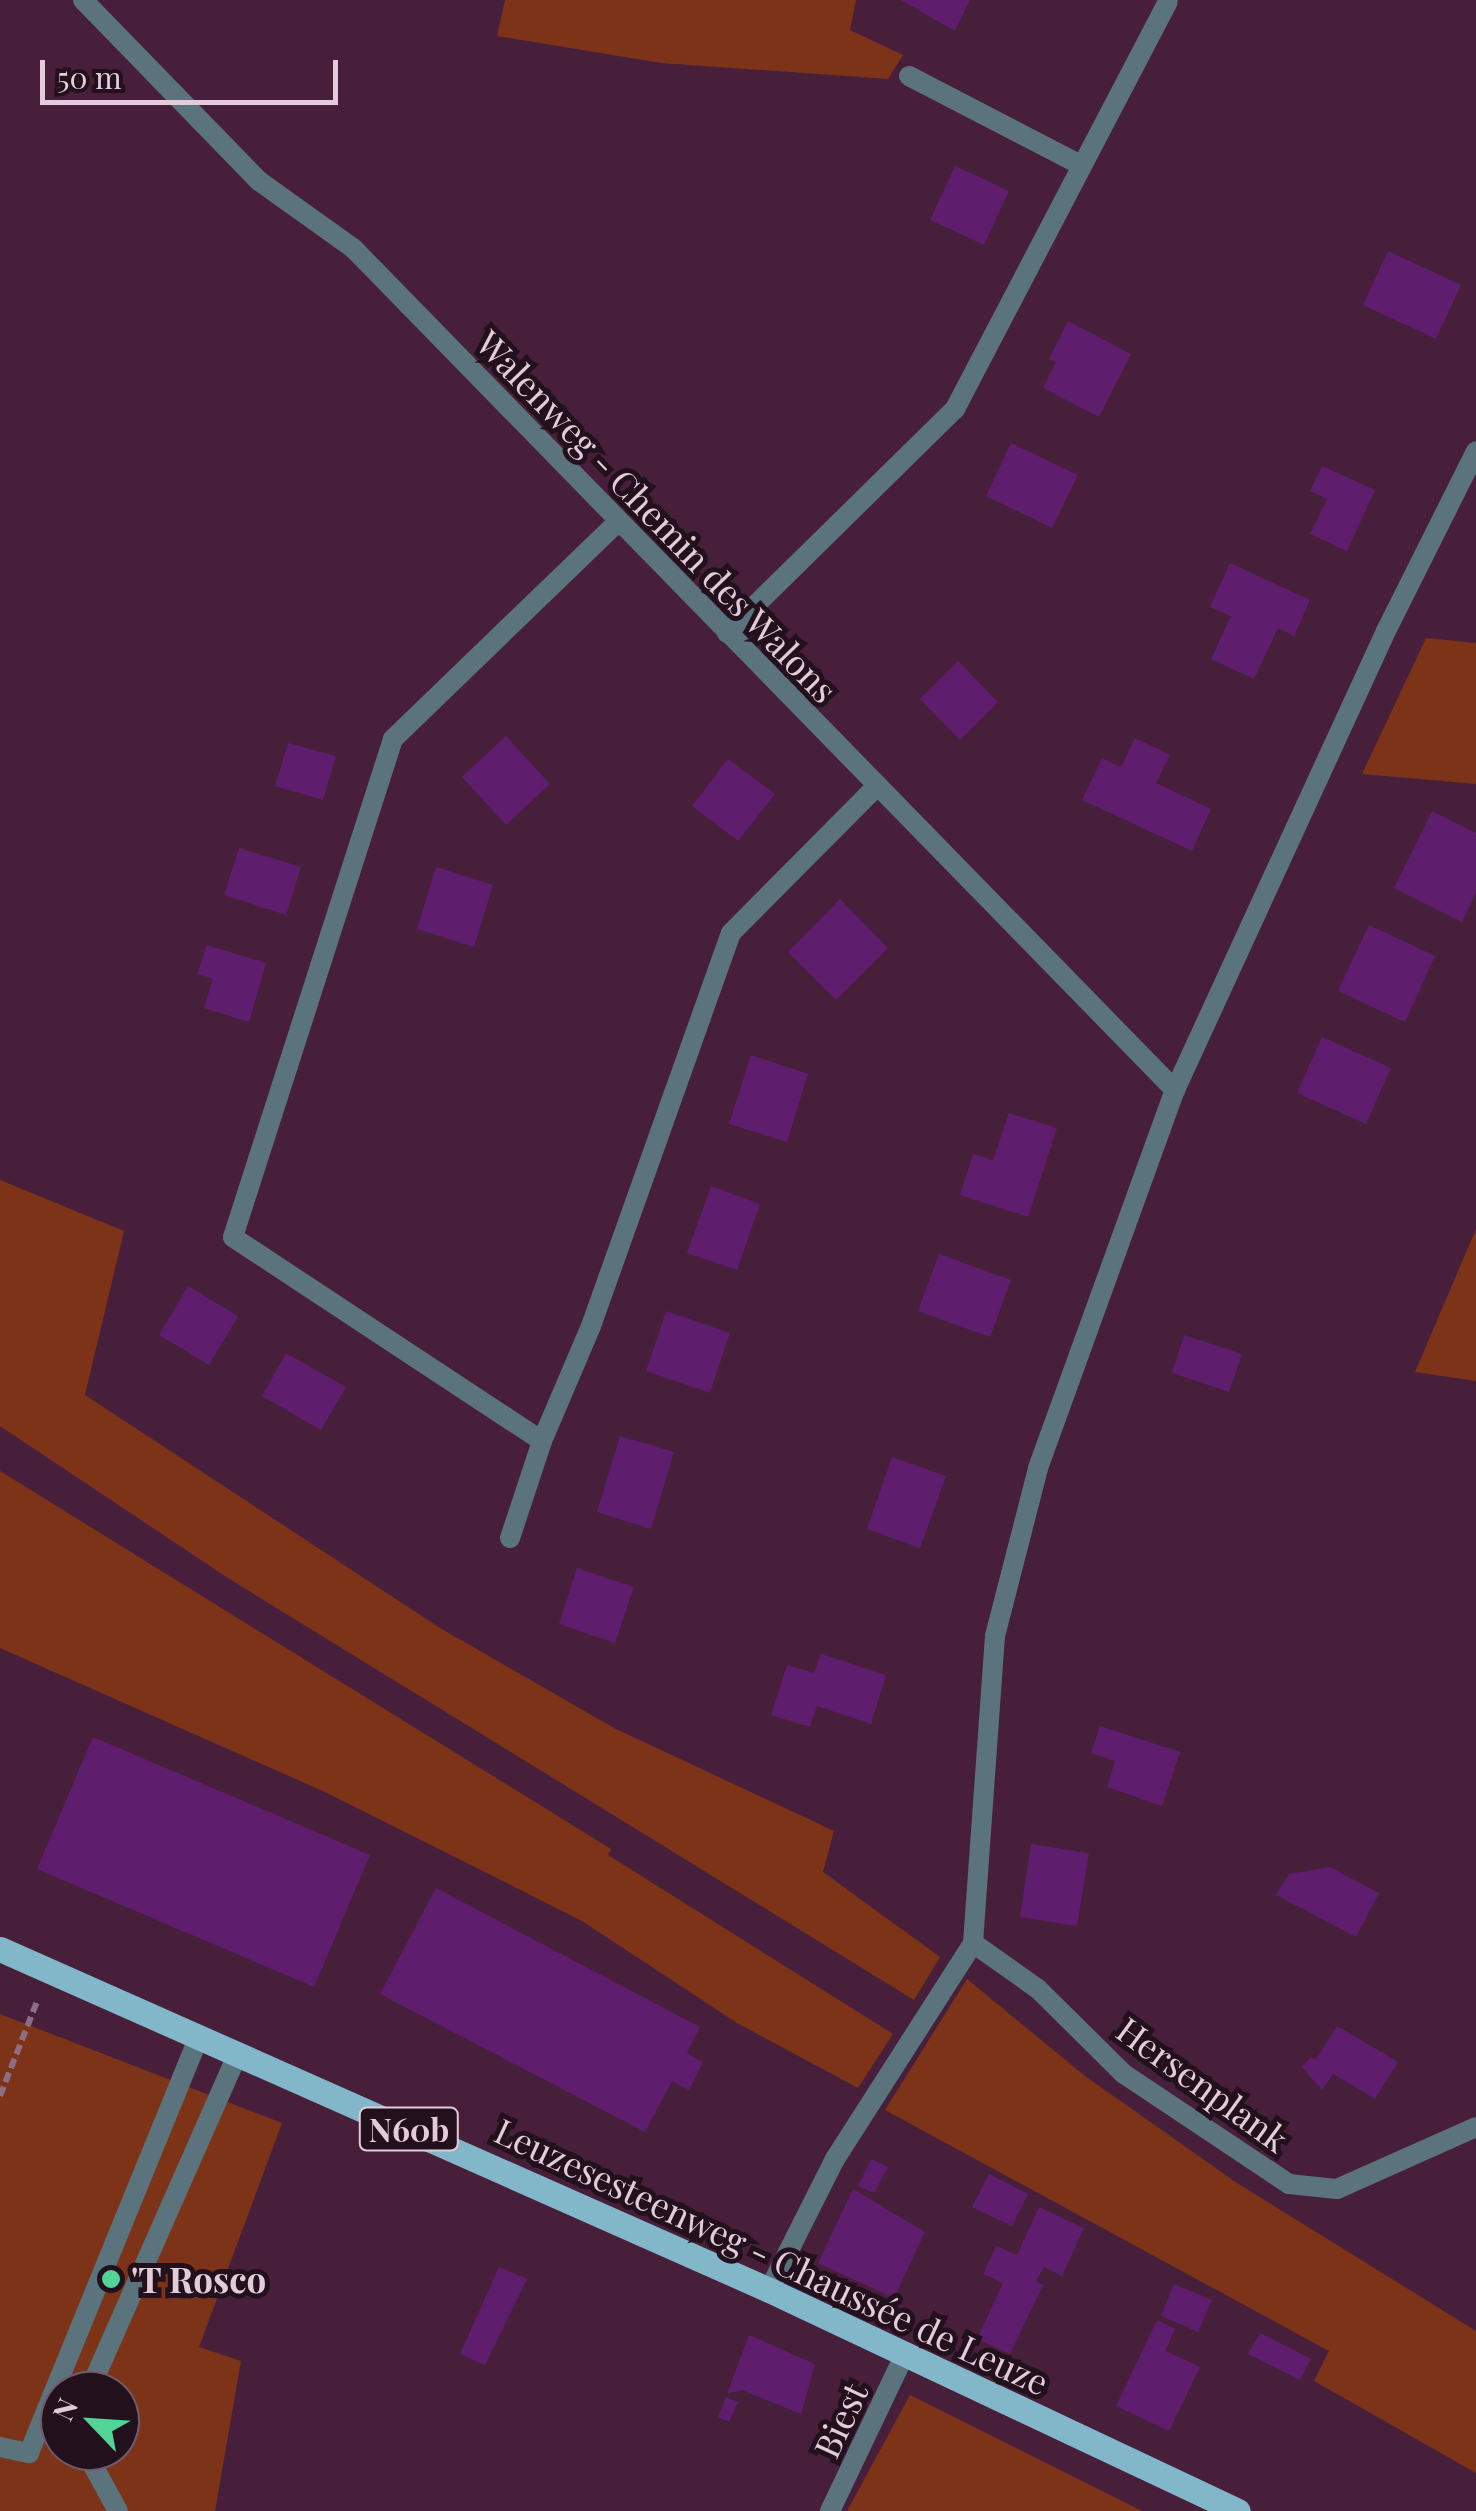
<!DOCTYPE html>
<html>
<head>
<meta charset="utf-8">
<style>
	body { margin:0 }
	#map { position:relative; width:1476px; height:2511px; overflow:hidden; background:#471f3b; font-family:"Playfair Display",serif }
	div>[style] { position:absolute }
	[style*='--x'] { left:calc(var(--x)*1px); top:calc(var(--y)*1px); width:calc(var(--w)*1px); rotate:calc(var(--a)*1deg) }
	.green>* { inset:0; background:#7c3318 }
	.building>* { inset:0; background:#5f1d6e }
	.path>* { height:6px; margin-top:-3px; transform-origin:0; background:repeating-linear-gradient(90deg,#8e6d83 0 10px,transparent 0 15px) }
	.lane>* { height:20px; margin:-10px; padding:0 10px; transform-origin:10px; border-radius:10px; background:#5a737c }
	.street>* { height:20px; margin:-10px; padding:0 10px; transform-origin:10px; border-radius:10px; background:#5a737c }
	.primary>* { height:25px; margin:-12.5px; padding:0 12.5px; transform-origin:12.5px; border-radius:12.5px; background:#81b7c8 }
	.dots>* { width:28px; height:28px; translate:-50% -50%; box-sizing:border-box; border:5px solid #22111d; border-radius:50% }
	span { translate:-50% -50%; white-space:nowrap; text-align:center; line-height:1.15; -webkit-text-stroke:10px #22111d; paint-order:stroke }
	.shield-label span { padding:2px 8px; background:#22111d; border:2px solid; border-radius:8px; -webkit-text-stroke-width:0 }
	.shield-label { font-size:32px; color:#e4cbdb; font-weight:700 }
	.street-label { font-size:35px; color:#e4cbdb }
	.poi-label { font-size:35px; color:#e4cbdb; font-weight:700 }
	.left { translate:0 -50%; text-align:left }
	.north { position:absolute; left:40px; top:2371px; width:100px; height:100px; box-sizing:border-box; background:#22111d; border:2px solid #705b69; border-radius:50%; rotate:295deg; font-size:28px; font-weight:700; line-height:40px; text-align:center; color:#e4cbdb }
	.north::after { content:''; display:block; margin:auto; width:35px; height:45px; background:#52d397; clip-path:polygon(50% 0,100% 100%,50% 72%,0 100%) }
	.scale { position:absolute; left:40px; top:60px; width:298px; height:45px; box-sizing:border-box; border:5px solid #e4cbdb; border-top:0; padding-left:12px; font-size:30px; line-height:35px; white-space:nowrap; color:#e4cbdb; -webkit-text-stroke:8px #22111d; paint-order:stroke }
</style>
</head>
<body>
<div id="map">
	<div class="green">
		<i style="clip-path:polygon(505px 0,856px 0,850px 30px,903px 55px,888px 79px,661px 63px,497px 36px)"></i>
		<i style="clip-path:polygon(1426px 638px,1476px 643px,1476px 784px,1362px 774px)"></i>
		<i style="clip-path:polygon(0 1180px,124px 1231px,85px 1395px,440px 1628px,614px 1728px,834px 1831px,823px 1872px,940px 1957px,914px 2000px,231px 1580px,0 1426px)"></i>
		<i style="clip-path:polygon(1476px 1229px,1476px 1381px,1415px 1372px)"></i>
		<i style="clip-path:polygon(0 1471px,611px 1849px,608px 1855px,893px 2034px,858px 2088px,737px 2023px,582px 1921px,325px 1792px,0 1648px)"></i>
		<i style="clip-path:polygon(967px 1979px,1085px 2076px,1237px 2183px,1476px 2331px,1476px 2473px,1314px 2381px,1329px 2351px,885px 2110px)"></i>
		<i style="clip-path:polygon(evenodd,0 2014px,282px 2123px,199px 2347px,241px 2361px,215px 2511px,0 2511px,0 2014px,60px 2391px,120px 2391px,120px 2451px,60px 2451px,60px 2391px)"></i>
		<i style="clip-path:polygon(910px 2395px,1142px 2511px,847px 2511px)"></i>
	</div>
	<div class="building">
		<i style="clip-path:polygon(901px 0,970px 0,955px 31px)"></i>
		<i style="clip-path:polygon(955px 166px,1009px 191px,984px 245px,930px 220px)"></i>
		<i style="clip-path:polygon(1388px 251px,1461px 285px,1436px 339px,1363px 305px)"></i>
		<i style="clip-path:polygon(1068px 321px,1131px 354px,1099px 417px,1043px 388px,1056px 362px,1049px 359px)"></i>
		<i style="clip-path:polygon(1011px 443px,1078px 475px,1052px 528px,986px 496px)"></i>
		<i style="clip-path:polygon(1322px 466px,1375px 490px,1347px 551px,1310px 534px,1327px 499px,1310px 491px)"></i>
		<i style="clip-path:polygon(1230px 563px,1310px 600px,1294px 636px,1278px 628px,1254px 679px,1211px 659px,1231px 616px,1210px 607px)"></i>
		<i style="clip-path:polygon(958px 661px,998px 702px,960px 740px,920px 699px)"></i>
		<i style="clip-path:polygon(506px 736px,550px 784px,506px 825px,462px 777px)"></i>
		<i style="clip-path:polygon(1135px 738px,1170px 755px,1156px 783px,1211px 809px,1192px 851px,1082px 800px,1102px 758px,1121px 767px)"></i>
		<i style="clip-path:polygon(288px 743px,336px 756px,323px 800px,275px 786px)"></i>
		<i style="clip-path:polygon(728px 759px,775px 794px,738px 841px,692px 806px)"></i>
		<i style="clip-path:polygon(1432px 811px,1476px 833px,1476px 893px,1462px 922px,1394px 888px)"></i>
		<i style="clip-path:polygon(239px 848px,301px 867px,286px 915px,224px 895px)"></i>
		<i style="clip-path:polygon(436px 867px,493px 885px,474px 947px,417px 929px)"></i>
		<i style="clip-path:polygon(840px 899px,888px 948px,836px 1000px,788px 952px)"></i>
		<i style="clip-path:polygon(1369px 925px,1435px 956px,1405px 1022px,1338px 991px)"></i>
		<i style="clip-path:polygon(207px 945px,266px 963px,249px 1022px,204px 1008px,213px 979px,197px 974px)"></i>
		<i style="clip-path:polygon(1322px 1037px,1391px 1068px,1366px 1124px,1297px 1093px)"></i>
		<i style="clip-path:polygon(751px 1055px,808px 1074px,787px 1142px,729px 1124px)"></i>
		<i style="clip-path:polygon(1009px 1113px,1057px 1128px,1028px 1217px,960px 1195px,973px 1154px,993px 1160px)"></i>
		<i style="clip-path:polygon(711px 1186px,760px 1204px,737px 1270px,687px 1253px)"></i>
		<i style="clip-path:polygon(939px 1254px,1011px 1280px,990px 1337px,918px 1311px)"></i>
		<i style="clip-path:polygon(188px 1286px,238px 1316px,209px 1365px,159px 1335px)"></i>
		<i style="clip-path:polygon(666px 1311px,730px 1333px,710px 1393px,646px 1371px)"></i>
		<i style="clip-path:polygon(1184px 1335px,1242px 1354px,1229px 1392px,1172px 1373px)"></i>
		<i style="clip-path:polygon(286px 1353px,346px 1387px,321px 1430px,262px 1396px)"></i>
		<i style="clip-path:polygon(620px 1436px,674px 1452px,651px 1529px,597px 1512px)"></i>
		<i style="clip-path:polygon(892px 1457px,946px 1476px,920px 1548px,867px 1529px)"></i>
		<i style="clip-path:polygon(577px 1568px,634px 1587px,615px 1643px,559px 1624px)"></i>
		<i style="clip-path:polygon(821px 1654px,886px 1675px,871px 1724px,817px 1706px,810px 1727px,771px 1715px,787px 1665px,814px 1673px)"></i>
		<i style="clip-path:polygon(1100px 1726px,1180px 1752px,1162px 1806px,1107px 1787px,1115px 1761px,1091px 1753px)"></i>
		<i style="clip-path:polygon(93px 1737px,370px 1855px,314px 1987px,37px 1869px)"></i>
		<i style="clip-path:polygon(1031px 1844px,1089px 1853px,1077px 1926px,1020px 1917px)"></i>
		<i style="clip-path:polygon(1330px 1867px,1379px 1893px,1356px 1937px,1276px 1895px,1289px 1874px)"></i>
		<i style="clip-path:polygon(436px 1888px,700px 2027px,687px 2053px,703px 2062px,689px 2090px,672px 2081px,645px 2132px,380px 1994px)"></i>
		<i style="clip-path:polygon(1337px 2026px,1398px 2062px,1375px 2099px,1333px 2074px,1322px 2090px,1302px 2067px,1311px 2057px,1316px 2060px)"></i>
		<i style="clip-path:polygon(871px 2159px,888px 2167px,874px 2193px,858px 2186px)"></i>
		<i style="clip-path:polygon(989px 2174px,1028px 2194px,1012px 2226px,972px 2207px)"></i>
		<i style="clip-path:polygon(853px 2189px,925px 2232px,894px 2298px,818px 2263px)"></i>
		<i style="clip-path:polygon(1039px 2207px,1084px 2228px,1062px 2276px,1044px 2267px,1036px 2281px,1043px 2285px,1010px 2354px,977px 2339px,1003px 2283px,983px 2274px,996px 2246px,1017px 2255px)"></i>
		<i style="clip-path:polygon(499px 2267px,527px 2279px,485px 2365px,460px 2354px)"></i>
		<i style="clip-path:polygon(1174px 2284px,1212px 2300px,1198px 2332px,1161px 2316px)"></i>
		<i style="clip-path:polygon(1157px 2320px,1175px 2329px,1165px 2351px,1200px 2367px,1169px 2431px,1116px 2406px)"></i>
		<i style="clip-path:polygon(1260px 2333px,1311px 2359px,1300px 2380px,1248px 2354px)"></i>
		<i style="clip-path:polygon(749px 2335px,815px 2364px,801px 2414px,742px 2390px,727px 2394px)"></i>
		<i style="clip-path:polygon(726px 2397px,738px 2402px,729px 2422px,718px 2417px)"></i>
	</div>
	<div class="path">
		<i style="--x:0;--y:2096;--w:104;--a:-68.6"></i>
	</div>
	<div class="lane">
		<i style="--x:89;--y:2391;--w:369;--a:-66.2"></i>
		<i style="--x:0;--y:2447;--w:30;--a:12"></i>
		<i style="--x:29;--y:2453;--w:450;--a:-67.8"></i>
		<i style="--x:85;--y:2451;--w:68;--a:61.2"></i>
	</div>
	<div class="street">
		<i style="--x:83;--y:0;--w:252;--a:45.8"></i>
		<i style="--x:259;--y:181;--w:115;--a:35.5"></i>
		<i style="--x:353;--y:248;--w:1177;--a:45.69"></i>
		<i style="--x:909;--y:76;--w:191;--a:27.4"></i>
		<i style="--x:727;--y:633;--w:320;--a:-44.5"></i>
		<i style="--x:955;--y:409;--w:459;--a:-62.4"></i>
		<i style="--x:542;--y:1441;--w:125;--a:-66.9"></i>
		<i style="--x:591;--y:1326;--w:417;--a:-70.4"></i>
		<i style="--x:731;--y:933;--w:207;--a:-45.2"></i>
		<i style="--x:510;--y:1538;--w:102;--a:-71.7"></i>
		<i style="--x:542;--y:1441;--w:370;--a:-146.6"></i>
		<i style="--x:233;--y:1237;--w:523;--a:-72.19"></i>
		<i style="--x:393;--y:739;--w:313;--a:-44"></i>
		<i style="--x:973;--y:1943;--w:80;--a:35.3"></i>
		<i style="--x:1038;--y:1989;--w:121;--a:44.7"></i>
		<i style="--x:1124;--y:2074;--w:198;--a:33.7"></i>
		<i style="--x:1289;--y:2184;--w:48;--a:5.9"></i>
		<i style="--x:1337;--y:2189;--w:152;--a:-24"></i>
		<i style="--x:769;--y:2290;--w:147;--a:-63.3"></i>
		<i style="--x:835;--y:2159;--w:256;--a:-57.4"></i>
		<i style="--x:973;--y:1943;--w:308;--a:-85.9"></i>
		<i style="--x:995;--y:1636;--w:173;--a:-75.6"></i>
		<i style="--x:1038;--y:1468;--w:402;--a:-70.1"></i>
		<i style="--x:1175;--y:1090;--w:505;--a:-65.31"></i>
		<i style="--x:1386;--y:631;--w:201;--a:-63.4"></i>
		<i style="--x:830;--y:2511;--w:174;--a:-64.5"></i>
	</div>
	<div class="primary">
		<i style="--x:0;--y:1949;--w:841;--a:23.91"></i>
		<i style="--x:769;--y:2290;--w:518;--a:25.23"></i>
	</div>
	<div class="dots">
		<i style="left:111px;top:2279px;background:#52d397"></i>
	</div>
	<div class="shield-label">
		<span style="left:409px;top:2129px">N60b</span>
	</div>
	<div class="street-label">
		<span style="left:657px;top:516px;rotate:46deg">Walenweg - Chemin des Walons</span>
		<span style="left:1203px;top:2084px;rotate:36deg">Hersenplank</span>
		<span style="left:772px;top:2256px;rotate:25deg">Leuzesesteenweg - Chaussée de Leuze</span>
		<span style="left:840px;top:2420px;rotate:-65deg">Biest</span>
	</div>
	<div class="poi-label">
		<span class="left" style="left:131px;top:2279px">'T Rosco</span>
	</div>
	<div class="north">N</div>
	<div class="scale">50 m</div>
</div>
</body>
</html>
